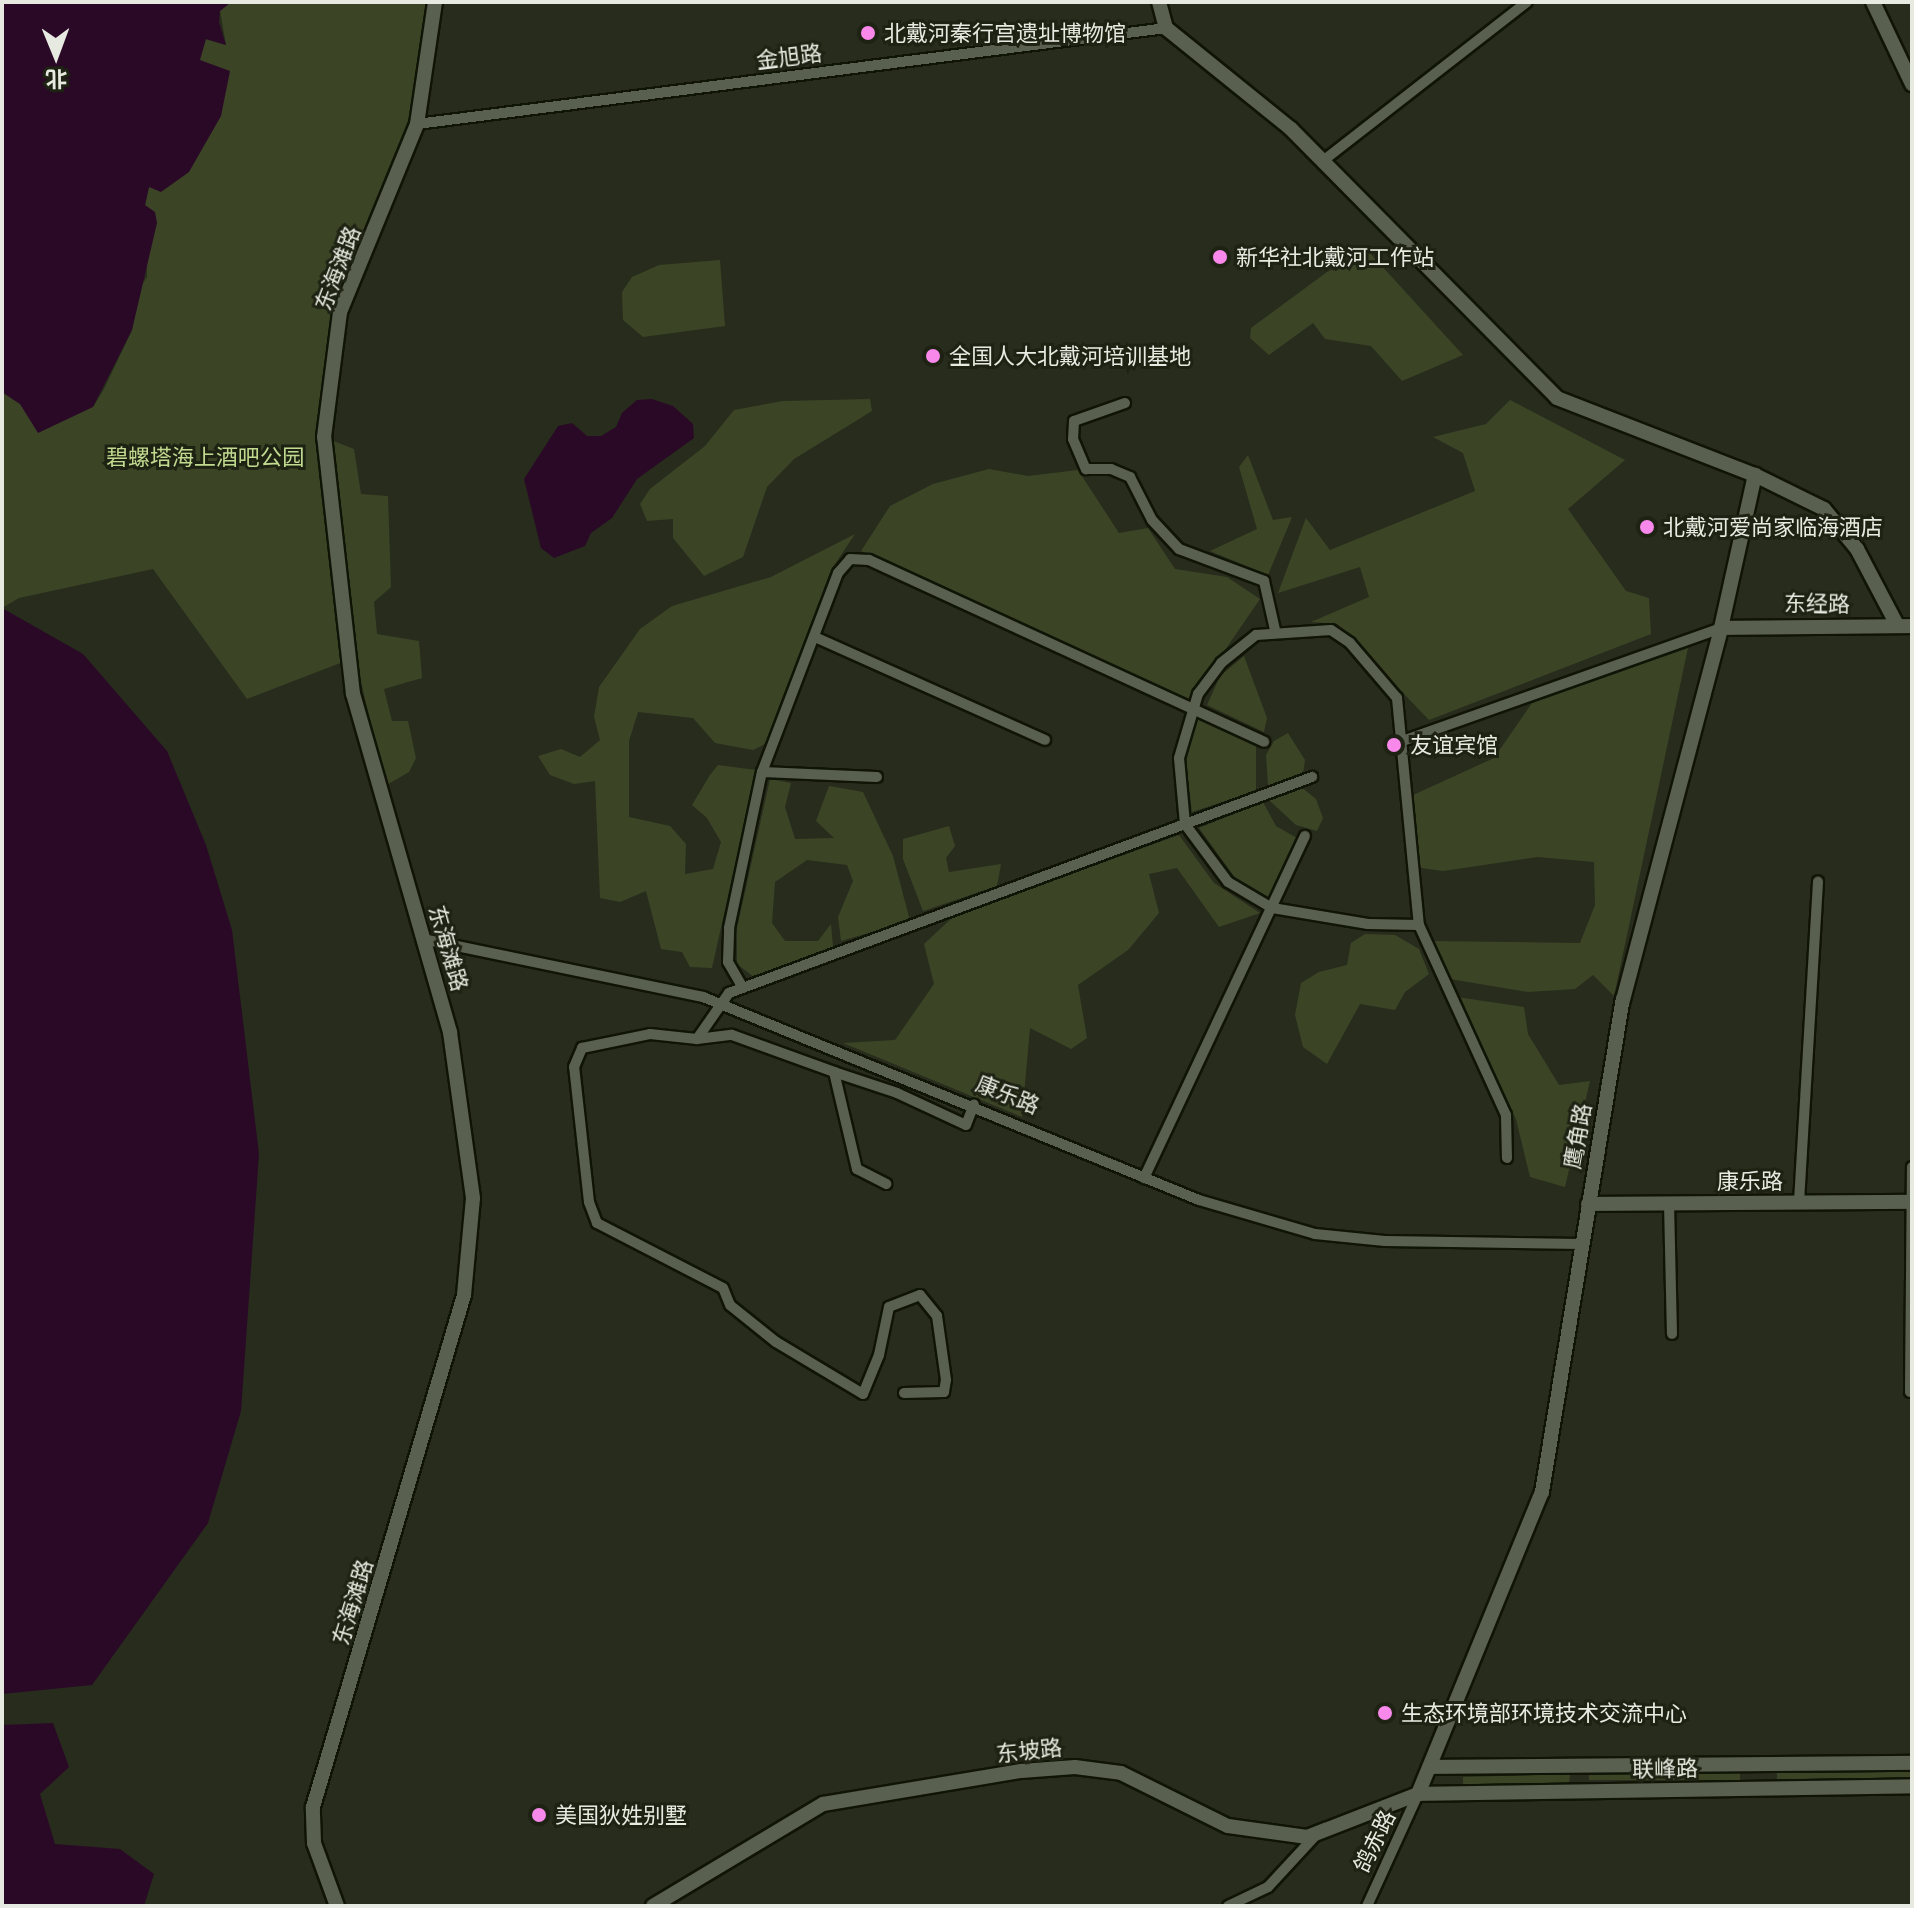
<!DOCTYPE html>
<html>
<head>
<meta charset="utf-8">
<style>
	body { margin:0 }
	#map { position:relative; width:1914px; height:1908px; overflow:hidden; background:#272c1c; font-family:Barlow,"Noto Sans SC",sans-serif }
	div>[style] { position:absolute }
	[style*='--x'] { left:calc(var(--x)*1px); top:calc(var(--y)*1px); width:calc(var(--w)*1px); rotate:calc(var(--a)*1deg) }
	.green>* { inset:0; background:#3b4526 }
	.water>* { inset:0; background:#2a0927 }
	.roads { filter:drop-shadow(2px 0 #101406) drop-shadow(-2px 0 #101406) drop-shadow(0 2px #101406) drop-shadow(0 -2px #101406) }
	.street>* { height:10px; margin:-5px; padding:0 5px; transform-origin:5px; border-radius:5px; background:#5a604f }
	.secondary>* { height:14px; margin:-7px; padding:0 7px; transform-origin:7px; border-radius:7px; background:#5a604f }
	.dots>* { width:22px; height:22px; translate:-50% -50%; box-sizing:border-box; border:4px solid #1d2213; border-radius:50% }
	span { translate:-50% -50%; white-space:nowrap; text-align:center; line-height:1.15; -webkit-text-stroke:6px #1d2213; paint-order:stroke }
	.poi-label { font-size:22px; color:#e7eae0 }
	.left { translate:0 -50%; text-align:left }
	.street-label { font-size:22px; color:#e7eae0 }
	.park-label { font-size:22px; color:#c2da8f }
	.frame { position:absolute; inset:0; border:4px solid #e7eae0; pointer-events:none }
	.north { position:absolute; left:16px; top:16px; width:80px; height:80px; -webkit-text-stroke:6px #1d2213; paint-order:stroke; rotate:179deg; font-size:22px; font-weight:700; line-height:32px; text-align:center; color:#e7eae0 }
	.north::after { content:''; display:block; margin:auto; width:28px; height:36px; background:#e7eae0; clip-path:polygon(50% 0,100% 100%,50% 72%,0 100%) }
</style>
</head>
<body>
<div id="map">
	<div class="green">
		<i style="clip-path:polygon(231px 2px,435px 2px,417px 124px,340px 312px,326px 463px,348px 660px,247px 699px,153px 569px,19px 598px,2px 608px,2px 392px,20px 404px,93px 407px,104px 389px,132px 330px,137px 304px,74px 266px,137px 292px,147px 277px,145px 205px,149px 186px,205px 39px,226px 45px,220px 11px)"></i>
		<i style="clip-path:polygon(1369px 252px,1463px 355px,1402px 381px,1371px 346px,1325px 339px,1313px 323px,1269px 355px,1250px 338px,1251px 328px,1327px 272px)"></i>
		<i style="clip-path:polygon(720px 260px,725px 326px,643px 337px,623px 320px,622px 292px,632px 277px,659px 265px)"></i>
		<i style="clip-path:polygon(870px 399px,872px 411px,794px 459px,767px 487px,743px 557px,704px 576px,673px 538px,673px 519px,647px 521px,640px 504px,650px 489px,705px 446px,734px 410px,783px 401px)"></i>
		<i style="clip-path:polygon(1510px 400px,1625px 460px,1568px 509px,1626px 591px,1649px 598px,1651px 634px,1429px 720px,1337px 624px,1311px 622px,1369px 597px,1360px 567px,1278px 593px,1306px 518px,1330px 550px,1475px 491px,1463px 453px,1433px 437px,1486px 424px)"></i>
		<i style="clip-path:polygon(331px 440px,354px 449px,361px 494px,388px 496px,391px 587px,374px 602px,377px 634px,419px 641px,422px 678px,384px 689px,392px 721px,408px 721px,416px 758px,409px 772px,385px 786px,360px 677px)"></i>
		<i style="clip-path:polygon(1248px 455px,1273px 520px,1292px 517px,1268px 575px,1210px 551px,1257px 529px,1239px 467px)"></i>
		<i style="clip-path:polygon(989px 469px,1028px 476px,1078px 470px,1119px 533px,1148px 528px,1175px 569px,1227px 577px,1260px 599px,1190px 701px,861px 551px,890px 506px,933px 484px)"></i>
		<i style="clip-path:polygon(855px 534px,831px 570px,769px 742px,753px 750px,715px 743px,693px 718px,638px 712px,629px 741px,629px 817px,670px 826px,686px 844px,685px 874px,713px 869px,721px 842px,707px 818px,692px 805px,710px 775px,718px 765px,756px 770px,712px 968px,690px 967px,682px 952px,661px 949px,646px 891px,620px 902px,600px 898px,595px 781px,574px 784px,550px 775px,538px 756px,561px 749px,580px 757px,600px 740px,594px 717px,599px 687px,640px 629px,672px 606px,771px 577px)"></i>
		<i style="clip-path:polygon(1688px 648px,1614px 996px,1593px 975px,1575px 989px,1528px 992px,1450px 979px,1431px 941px,1580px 943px,1595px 905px,1594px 862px,1538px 857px,1443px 871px,1414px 867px,1411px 796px,1494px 758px,1532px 703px)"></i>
		<i style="clip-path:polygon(1244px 656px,1267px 718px,1264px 732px,1207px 705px,1220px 676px)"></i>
		<i style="clip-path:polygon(1197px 717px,1256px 744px,1256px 791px,1192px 812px,1185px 754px)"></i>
		<i style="clip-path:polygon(1288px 733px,1305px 760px,1301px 787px,1316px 799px,1323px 818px,1317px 831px,1296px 825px,1269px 800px,1266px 755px,1274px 741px)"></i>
		<i style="clip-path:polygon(770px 779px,791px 783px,785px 807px,795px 839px,834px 838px,816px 821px,829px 786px,863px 792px,893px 856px,910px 921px,841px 941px,838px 917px,853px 881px,847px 865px,807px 860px,775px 882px,772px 923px,785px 941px,818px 941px,831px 924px,833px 947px,754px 977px,737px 964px,737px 928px)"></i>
		<i style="clip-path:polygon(1263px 802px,1276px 826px,1297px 838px,1267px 902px,1236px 879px,1199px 828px)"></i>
		<i style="clip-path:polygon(949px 826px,955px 846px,946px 858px,949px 872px,1001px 864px,997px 886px,923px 911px,903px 859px,903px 839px)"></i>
		<i style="clip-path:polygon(1179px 835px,1214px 883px,1260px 913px,1219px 927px,1177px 868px,1149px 874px,1159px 913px,1128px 950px,1078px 985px,1087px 1038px,1071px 1049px,1030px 1028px,1022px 1117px,843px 1043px,895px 1040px,934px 984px,924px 944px,954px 916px)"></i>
		<i style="clip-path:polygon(1365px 934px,1395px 935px,1419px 949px,1429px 974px,1405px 992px,1395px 1010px,1360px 1004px,1327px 1064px,1303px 1047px,1295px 1015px,1301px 983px,1319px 972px,1347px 965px,1351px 943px)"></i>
		<i style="clip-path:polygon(1457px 997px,1524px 1007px,1528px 1034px,1559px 1085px,1590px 1081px,1565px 1187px,1530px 1177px,1516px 1119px)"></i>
		<i style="clip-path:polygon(1912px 1769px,1912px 1778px,1777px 1779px,1777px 1771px)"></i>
		<i style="clip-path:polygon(1740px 1771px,1740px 1780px,1589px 1780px,1589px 1773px)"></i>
		<i style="clip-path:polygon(1570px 1774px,1569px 1784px,1463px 1785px,1463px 1777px)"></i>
	</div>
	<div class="water">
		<i style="clip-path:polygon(2px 2px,231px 2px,220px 11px,219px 22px,226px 45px,206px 39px,200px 60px,230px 71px,221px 116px,189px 172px,161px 192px,149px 187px,145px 205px,155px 212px,157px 223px,132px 330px,93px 407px,38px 433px,20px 404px,2px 392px)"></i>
		<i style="clip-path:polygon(652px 399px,673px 406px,693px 424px,694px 438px,637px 479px,612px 518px,591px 533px,585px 546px,554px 558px,541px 548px,524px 479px,558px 426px,572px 423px,587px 436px,601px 436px,616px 427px,622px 413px,637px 400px)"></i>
		<i style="clip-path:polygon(2px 608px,83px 654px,167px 751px,206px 845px,232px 930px,259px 1154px,241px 1411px,208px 1523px,92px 1685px,2px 1694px)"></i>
		<i style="clip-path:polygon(53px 1723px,69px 1767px,40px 1794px,55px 1844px,120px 1849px,154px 1874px,144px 1906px,2px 1906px,2px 1725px)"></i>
	</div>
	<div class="roads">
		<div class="street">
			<i style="--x:417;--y:124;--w:755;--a:-7.3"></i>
			<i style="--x:1324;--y:160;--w:257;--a:-37.9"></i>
			<i style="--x:1125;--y:403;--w:54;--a:160.6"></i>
			<i style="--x:1074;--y:421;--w:18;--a:93"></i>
			<i style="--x:1073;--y:439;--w:33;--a:67"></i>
			<i style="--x:1086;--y:469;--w:25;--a:0"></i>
			<i style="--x:1111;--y:469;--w:21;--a:23"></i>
			<i style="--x:1130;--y:477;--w:48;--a:62.9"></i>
			<i style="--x:1152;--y:520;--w:40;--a:47"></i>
			<i style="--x:1179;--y:549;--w:91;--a:20.6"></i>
			<i style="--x:1264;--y:581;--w:50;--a:77.3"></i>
			<i style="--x:815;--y:637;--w:252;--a:24.1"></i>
			<i style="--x:1405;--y:740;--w:335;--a:-19.5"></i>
			<i style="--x:762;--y:772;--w:115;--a:2.5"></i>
			<i style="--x:1419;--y:925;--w:51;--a:-178.9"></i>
			<i style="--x:1368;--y:924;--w:97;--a:-170.5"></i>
			<i style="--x:1272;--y:908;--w:51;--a:-149.4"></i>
			<i style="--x:1228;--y:882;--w:72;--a:-126.6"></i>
			<i style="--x:1185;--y:824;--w:66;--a:-95.2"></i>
			<i style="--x:1179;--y:758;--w:67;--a:-73.5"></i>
			<i style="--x:1198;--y:694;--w:39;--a:-53"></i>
			<i style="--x:1221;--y:663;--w:45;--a:-38.7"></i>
			<i style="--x:1256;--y:635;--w:75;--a:-3.8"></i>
			<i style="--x:1331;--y:630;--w:23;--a:34"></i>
			<i style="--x:1350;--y:643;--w:72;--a:49.5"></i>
			<i style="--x:1397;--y:698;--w:228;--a:84.5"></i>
			<i style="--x:1419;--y:925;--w:209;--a:65.4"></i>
			<i style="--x:1506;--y:1115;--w:43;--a:88.7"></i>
			<i style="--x:423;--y:939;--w:286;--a:11.7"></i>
			<i style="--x:703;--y:997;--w:536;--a:22.26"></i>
			<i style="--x:1199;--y:1200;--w:121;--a:16.3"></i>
			<i style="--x:1315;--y:1234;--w:70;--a:5.7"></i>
			<i style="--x:1385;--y:1241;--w:196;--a:0.9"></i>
			<i style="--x:743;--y:988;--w:30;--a:-120"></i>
			<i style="--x:728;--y:962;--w:34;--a:-88"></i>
			<i style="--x:729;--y:928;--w:159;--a:-78.1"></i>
			<i style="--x:762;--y:772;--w:213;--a:-69.1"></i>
			<i style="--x:838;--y:573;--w:18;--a:-49"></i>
			<i style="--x:850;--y:559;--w:19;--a:3"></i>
			<i style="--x:869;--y:560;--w:435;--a:24.7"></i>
			<i style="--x:697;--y:1039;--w:35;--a:-7"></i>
			<i style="--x:732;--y:1035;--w:109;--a:19.9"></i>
			<i style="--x:834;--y:1072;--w:100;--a:76.7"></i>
			<i style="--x:857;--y:1169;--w:33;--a:27"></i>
			<i style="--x:834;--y:1072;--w:66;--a:18.4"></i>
			<i style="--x:897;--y:1093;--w:76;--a:24.9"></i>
			<i style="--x:966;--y:1125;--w:22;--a:-69"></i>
			<i style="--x:1144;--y:1178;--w:378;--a:-64.8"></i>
			<i style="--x:1799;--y:1202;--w:321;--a:-86.6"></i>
			<i style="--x:1669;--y:1203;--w:131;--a:88.7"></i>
			<i style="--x:1910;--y:1392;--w:225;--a:-89.5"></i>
			<i style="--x:904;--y:1393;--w:40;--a:-1.4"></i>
			<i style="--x:944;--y:1392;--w:12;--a:-81"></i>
			<i style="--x:946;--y:1380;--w:65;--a:-98"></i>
			<i style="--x:937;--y:1316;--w:27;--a:-129"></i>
			<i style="--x:920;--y:1295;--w:33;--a:159"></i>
			<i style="--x:889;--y:1307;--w:49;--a:101.8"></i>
			<i style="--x:879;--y:1355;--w:42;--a:112.3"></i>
			<i style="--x:863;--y:1394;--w:101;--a:-149.1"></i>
			<i style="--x:776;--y:1342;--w:59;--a:-141.2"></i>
			<i style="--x:730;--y:1305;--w:18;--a:-112"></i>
			<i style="--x:723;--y:1288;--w:142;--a:-152.7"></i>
			<i style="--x:597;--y:1223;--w:22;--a:-111"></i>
			<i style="--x:589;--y:1202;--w:136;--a:-96.3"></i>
			<i style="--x:574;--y:1067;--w:21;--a:-67"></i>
			<i style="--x:582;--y:1048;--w:69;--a:-11.6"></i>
			<i style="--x:650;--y:1034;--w:47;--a:6.1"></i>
			<i style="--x:697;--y:1039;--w:56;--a:-55.2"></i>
			<i style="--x:729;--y:993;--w:622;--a:-20.33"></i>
			<i style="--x:1228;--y:1906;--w:44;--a:-25.4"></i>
			<i style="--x:1268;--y:1887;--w:71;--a:-47.3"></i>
			<i style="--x:1367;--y:1906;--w:123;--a:-65.5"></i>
		</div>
		<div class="secondary">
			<i style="--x:1159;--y:2;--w:27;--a:75"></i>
			<i style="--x:1166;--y:28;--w:161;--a:38.9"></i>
			<i style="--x:1291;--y:129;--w:378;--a:45.3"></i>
			<i style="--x:1557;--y:398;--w:212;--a:21.3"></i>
			<i style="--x:1755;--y:475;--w:77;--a:26.2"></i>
			<i style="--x:1824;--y:509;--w:52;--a:50.5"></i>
			<i style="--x:1857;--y:549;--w:86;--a:62.2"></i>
			<i style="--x:1873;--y:2;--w:91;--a:64.6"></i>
			<i style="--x:1721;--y:628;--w:191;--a:-0.6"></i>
			<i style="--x:1588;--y:1204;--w:324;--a:-0.4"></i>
			<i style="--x:1430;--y:1767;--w:482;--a:-0.5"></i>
			<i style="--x:1418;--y:1794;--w:326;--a:-67.7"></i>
			<i style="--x:1542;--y:1492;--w:499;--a:-80.7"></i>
			<i style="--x:1623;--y:1000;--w:385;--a:-75.2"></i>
			<i style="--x:1721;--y:628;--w:157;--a:-77.5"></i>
			<i style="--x:337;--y:1906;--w:67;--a:-110.1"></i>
			<i style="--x:314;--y:1843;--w:36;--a:-92"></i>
			<i style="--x:313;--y:1807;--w:534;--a:-73.57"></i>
			<i style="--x:464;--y:1295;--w:97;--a:-84.7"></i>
			<i style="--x:473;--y:1198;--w:168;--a:-97.9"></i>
			<i style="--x:450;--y:1032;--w:352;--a:-106"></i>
			<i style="--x:353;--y:694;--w:259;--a:-96.4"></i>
			<i style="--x:324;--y:437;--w:126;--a:-82.7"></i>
			<i style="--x:340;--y:312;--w:203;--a:-67.7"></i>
			<i style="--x:417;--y:124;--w:123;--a:-81.6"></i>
			<i style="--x:653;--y:1906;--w:198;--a:-31"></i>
			<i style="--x:823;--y:1804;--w:201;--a:-9.5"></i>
			<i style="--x:1021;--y:1771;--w:54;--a:-4.2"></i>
			<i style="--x:1075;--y:1767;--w:46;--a:7.4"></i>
			<i style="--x:1121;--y:1773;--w:119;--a:26.4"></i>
			<i style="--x:1228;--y:1826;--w:80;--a:7.9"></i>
			<i style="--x:1307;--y:1837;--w:119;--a:-21.2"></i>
			<i style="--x:1418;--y:1794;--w:494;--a:-0.9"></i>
		</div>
	</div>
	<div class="dots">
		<i style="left:868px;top:33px;background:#f888ea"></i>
		<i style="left:1220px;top:257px;background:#f888ea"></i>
		<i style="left:933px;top:356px;background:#f888ea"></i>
		<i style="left:1647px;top:527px;background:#f888ea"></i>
		<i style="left:1394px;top:745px;background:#f888ea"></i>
		<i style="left:1385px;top:1713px;background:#f888ea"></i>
		<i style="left:539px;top:1815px;background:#f888ea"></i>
	</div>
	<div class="poi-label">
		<span class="left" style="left:884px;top:33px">北戴河秦行宫遗址博物馆</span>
		<span class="left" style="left:1236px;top:257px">新华社北戴河工作站</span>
		<span class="left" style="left:949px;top:356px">全国人大北戴河培训基地</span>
		<span class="left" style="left:1663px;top:527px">北戴河爱尚家临海酒店</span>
		<span class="left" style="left:1410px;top:745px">友谊宾馆</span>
		<span class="left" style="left:1401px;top:1713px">生态环境部环境技术交流中心</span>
		<span class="left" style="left:555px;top:1815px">美国狄姓别墅</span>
	</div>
	<div class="street-label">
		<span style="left:789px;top:56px;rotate:-7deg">金旭路</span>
		<span style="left:337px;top:268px;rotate:-69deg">东海滩路</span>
		<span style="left:1817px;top:603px;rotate:1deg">东经路</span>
		<span style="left:449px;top:948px;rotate:74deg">东海滩路</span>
		<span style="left:1008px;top:1094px;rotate:22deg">康乐路</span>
		<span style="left:1577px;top:1136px;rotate:-80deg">鹰角路</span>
		<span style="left:1750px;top:1181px">康乐路</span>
		<span style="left:352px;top:1602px;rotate:-73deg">东海滩路</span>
		<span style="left:1029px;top:1750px;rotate:-6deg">东坡路</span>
		<span style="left:1665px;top:1768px;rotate:-1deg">联峰路</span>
		<span style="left:1374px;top:1841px;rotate:-64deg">鸽赤路</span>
	</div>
	<div class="park-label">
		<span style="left:205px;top:457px">碧螺塔海上酒吧公园</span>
	</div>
	<div class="frame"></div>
	<div class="north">北</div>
</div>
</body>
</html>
